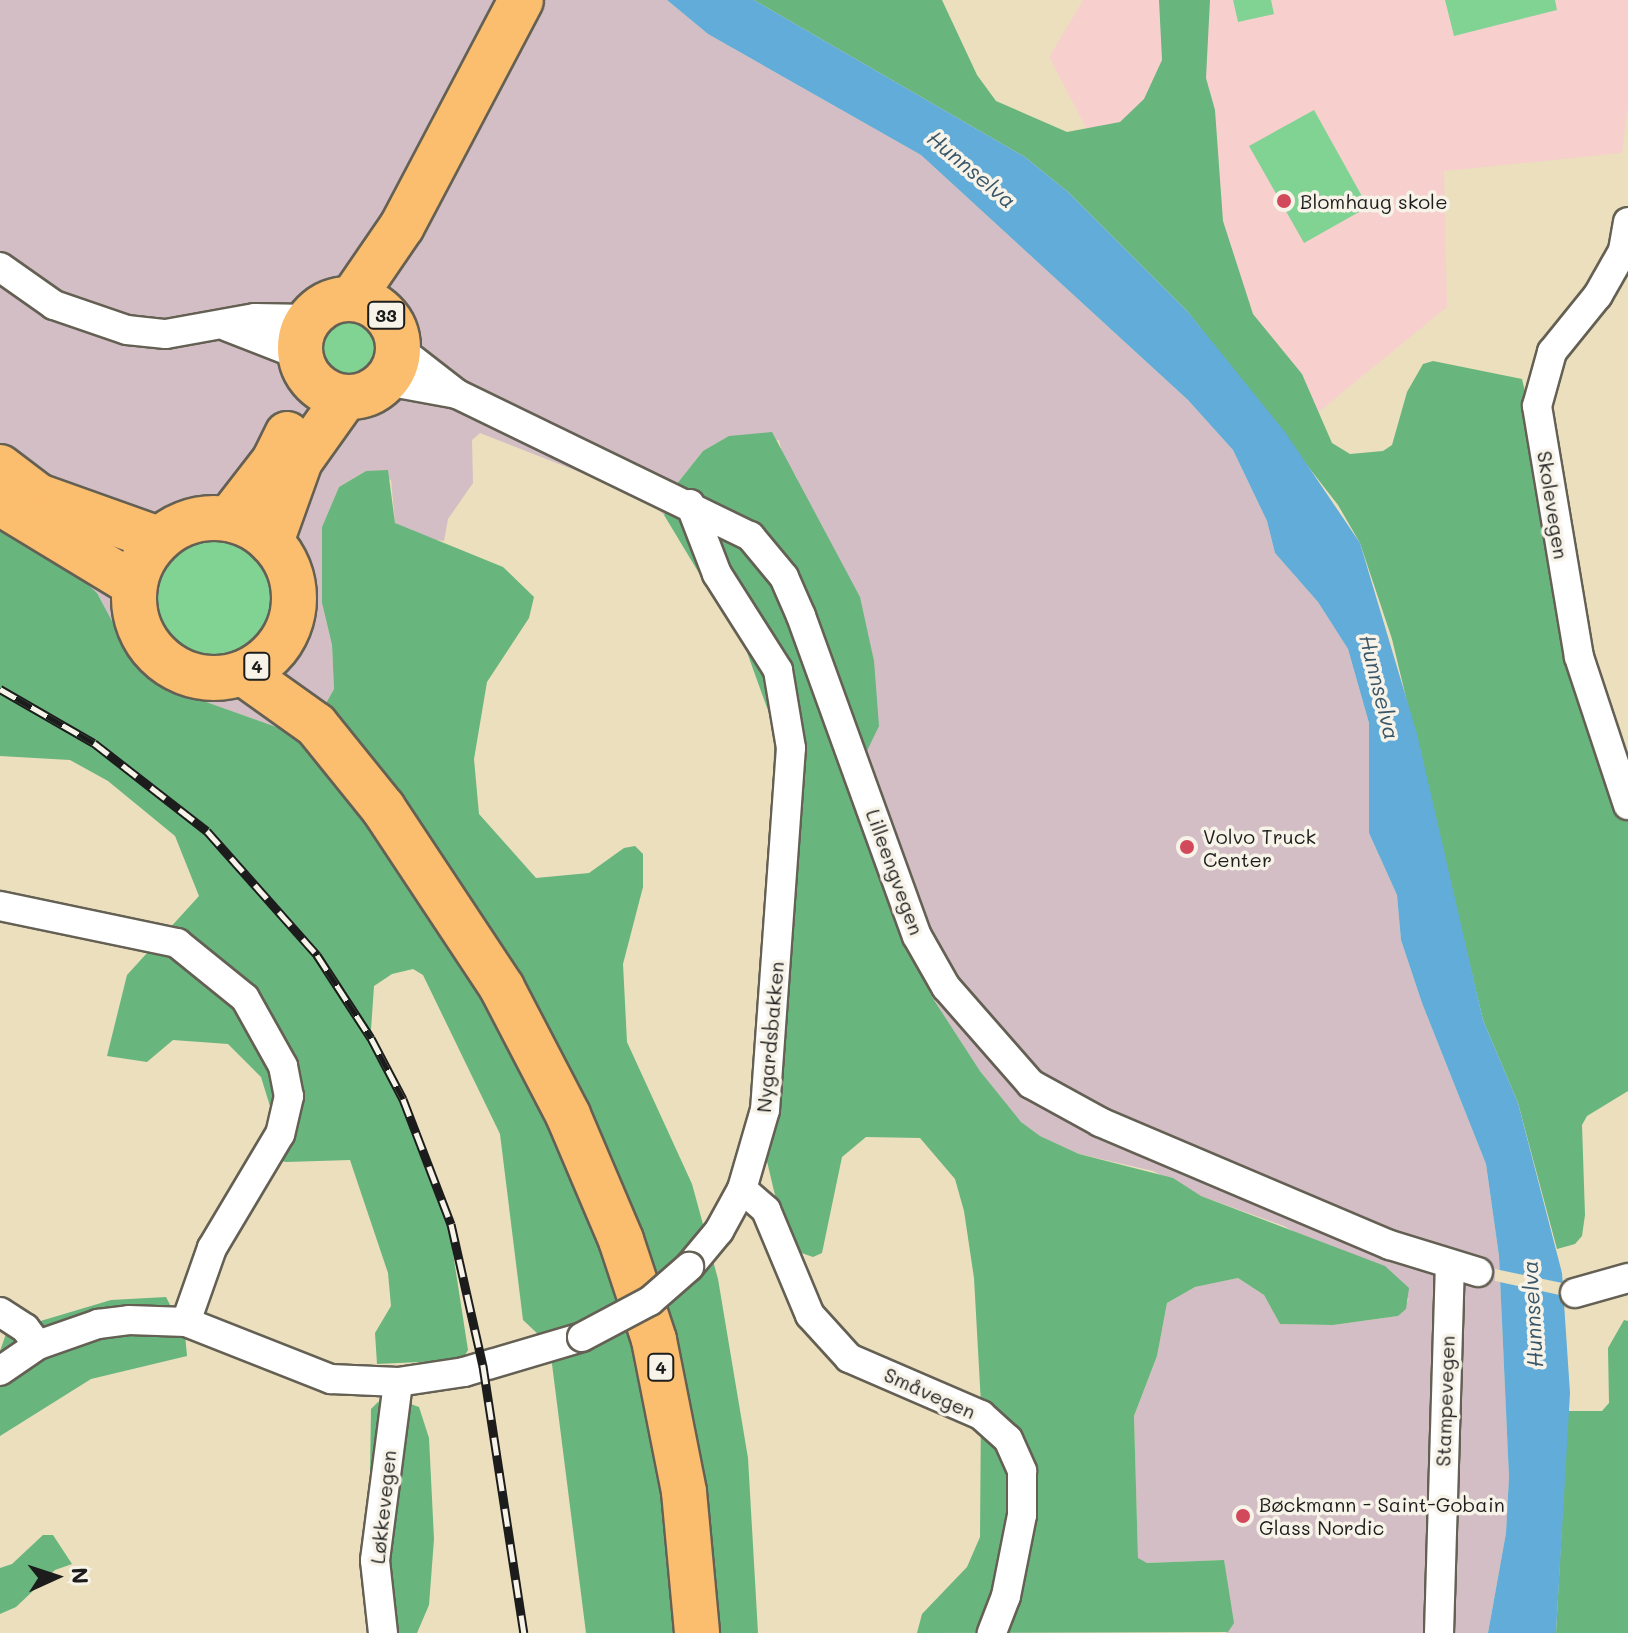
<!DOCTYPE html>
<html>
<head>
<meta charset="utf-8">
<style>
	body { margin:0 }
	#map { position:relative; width:1628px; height:1633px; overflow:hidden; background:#ebdfbd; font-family:Mali,sans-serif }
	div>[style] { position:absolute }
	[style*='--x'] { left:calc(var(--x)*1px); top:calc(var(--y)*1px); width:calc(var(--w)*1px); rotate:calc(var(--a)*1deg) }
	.built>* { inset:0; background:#f7d0ce }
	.industrial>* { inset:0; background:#d2bec4 }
	.green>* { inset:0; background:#81d394 }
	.round { border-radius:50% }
	.forest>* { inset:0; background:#68b57e }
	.water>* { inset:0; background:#61acd9 }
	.pier>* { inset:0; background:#ebdfbd }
	.roads { filter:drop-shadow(2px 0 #646054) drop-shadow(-2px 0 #646054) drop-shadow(0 2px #646054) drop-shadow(0 -2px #646054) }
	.minor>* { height:28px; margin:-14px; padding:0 14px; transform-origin:14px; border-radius:14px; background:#fff }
	.primary>* { height:44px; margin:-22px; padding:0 22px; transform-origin:22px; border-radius:22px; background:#fbbd6e }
	.primary>.ring { margin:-22px; padding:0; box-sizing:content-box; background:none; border:44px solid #fbbd6e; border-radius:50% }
	.trunk>* { height:44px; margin:-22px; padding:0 22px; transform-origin:22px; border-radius:22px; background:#fbbd6e }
	.trunk>.ring { margin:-22px; padding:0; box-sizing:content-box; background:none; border:44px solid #fbbd6e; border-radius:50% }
	.rail>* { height:9px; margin-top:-4.5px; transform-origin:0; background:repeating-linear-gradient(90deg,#f7f3e8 0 18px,#1c1c1c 0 36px); box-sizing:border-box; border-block:2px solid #1c1c1c }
	.bridges { filter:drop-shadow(2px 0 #646054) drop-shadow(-2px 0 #646054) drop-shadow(0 2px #646054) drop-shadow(0 -2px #646054) }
	.minor-bridge>* { height:28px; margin:-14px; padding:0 14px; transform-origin:14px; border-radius:14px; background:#fff }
	.dots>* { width:22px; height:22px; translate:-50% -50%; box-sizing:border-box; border:4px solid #f7f3e8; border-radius:50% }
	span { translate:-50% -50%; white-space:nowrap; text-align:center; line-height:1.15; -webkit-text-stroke:7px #f7f3e8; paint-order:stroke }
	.shield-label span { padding:2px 6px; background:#f7f3e8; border:2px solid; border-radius:6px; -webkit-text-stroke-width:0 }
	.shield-label { font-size:18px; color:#1c1c1c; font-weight:700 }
	.poi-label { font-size:20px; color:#1c1c1c }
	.left { translate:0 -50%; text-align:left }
	.street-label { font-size:20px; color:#1c1c1c }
	.water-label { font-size:22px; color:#385668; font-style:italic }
	.north { position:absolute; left:16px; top:1537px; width:80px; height:80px; -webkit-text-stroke:6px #f7f3e8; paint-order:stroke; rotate:87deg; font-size:22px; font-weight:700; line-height:32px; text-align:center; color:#1c1c1c }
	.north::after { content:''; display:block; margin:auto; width:28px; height:36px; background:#1c1c1c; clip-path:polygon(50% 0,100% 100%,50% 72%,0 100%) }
</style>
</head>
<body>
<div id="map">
	<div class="built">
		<i style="clip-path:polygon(1083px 0,1628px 0,1628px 103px,1622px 153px,1444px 171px,1447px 307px,1293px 433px,1140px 231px,1049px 57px)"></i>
	</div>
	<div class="industrial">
		<i style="clip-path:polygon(0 0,667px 0,708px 34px,921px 155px,1188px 400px,1233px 450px,1267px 521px,1275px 553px,1318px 602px,1348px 649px,1369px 723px,1369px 833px,1397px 895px,1401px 940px,1422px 1003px,1486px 1164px,1499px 1256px,1509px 1477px,1506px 1533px,1488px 1633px,1226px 1633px,1224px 1560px,1147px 1563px,1138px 1559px,1134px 1416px,1157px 1356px,1167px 1303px,1195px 1287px,1238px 1278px,1264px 1295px,1280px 1324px,1333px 1325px,1398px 1316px,1409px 1299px,1284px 1226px,1201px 1196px,1153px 1171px,1079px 1154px,1040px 1136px,1021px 1123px,980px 1071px,932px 997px,902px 925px,797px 478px,784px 461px,779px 440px,703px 451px,676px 485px,664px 515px,643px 497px,480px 433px,472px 440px,473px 483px,448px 519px,444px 541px,423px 538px,395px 523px,391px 480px,366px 471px,339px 487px,322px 527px,322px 603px,332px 645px,334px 689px,312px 728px,279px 728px,167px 688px,128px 651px,97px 593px,0 525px)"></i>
	</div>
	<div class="green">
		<i style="clip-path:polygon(1233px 0,1271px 0,1274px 14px,1238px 22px)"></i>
		<i style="clip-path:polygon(1445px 0,1555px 0,1557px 10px,1454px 36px)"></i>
		<i style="clip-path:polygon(1314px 110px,1368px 207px,1304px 243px,1249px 146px)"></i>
		<i class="round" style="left:319px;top:320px;width:58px;height:58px"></i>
		<i class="round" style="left:155px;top:540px;width:118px;height:118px"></i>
	</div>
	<div class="forest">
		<i style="clip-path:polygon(754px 0,942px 0,977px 75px,996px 101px,1067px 132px,1120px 122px,1144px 99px,1162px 60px,1159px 0,1210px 0,1206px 78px,1215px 110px,1223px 221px,1253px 314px,1302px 374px,1332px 443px,1350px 454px,1383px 451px,1392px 445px,1407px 392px,1423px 364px,1433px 361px,1522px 379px,1596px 691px,1628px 801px,1628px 1091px,1587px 1116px,1582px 1125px,1585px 1215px,1582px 1236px,1575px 1244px,1557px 1249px,1518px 1103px,1483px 1020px,1392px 639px,1360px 543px,1338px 505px,1188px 312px,1068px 192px,1025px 157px)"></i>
		<i style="clip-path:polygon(772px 432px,860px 597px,874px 661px,879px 726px,865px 755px,902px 925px,932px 997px,980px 1071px,1021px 1122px,1040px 1136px,1079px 1154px,1173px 1178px,1201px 1196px,1385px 1266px,1409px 1288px,1406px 1309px,1398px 1316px,1333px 1325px,1280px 1324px,1264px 1295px,1238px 1278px,1195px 1287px,1167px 1303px,1157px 1356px,1134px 1416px,1138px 1558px,1147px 1563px,1224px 1560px,1234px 1623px,1228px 1632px,917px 1633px,922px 1614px,967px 1567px,980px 1537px,981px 1404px,974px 1278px,964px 1211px,955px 1179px,920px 1138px,866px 1137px,842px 1157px,822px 1253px,813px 1257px,793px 1250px,786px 1242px,758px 1123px,775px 730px,734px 616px,711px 593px,664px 515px,676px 485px,703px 451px,729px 436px)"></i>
		<i style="clip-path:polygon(388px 470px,395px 523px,503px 567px,534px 597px,529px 618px,487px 682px,474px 759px,479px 814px,536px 878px,589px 873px,624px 848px,635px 846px,643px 854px,643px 887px,623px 964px,627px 1042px,692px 1184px,718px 1279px,748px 1458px,758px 1633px,586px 1633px,552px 1364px,539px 1335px,523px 1320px,500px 1134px,423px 975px,413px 969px,392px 974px,374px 986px,371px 1030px,448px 1221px,468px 1350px,462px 1360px,377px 1364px,375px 1333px,391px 1306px,388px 1273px,350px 1160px,286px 1162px,260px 1156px,273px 1116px,261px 1077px,228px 1044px,173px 1040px,147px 1062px,107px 1056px,127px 975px,199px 896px,175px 836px,108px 781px,70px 760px,0 756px,0 525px,50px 550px,97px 593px,128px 651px,167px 688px,279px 728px,312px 728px,334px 689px,332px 645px,322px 603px,322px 527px,339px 487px,366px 471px)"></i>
		<i style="clip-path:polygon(166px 1297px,185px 1334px,187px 1356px,91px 1379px,0 1436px,0 1351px,7px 1331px,111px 1300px)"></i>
		<i style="clip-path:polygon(1624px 1320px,1628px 1321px,1628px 1633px,1556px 1633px,1568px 1411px,1602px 1411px,1609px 1403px,1608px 1348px)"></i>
		<i style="clip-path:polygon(399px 1400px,419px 1407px,429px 1438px,434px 1539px,429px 1605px,417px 1633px,383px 1633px,370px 1475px,371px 1409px,378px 1402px)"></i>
		<i style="clip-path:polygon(43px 1535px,53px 1535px,72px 1564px,55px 1570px,16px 1607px,0 1614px,0 1568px,12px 1564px)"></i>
	</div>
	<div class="water">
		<i style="clip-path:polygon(667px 0,754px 0,1025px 157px,1068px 192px,1188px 312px,1285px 432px,1360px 543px,1417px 734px,1483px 1020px,1518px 1103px,1562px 1273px,1570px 1393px,1556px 1633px,1488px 1633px,1506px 1533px,1509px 1477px,1499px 1256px,1486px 1164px,1422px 1003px,1401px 940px,1397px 895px,1369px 833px,1369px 723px,1348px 649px,1318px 602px,1275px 553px,1267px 521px,1233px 450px,1188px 400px,921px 155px,708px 34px)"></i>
	</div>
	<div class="pier">
		<i style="clip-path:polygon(1495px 1269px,1567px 1284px,1569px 1297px,1495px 1281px)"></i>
	</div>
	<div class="roads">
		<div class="minor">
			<i style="--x:1628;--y:222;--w:29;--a:100"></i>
			<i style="--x:1623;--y:251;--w:51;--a:119.6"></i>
			<i style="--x:1598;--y:295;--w:73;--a:128.9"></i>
			<i style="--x:1552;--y:352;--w:56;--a:105.5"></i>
			<i style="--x:1537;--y:406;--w:254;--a:80.5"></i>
			<i style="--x:1579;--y:657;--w:156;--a:71.7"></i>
			<i style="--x:0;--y:267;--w:66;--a:35.1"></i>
			<i style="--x:54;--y:305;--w:77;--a:18.9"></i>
			<i style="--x:127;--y:330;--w:39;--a:6"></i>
			<i style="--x:166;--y:334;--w:90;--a:-10.2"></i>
			<i style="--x:255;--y:318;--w:54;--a:1.1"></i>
			<i style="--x:228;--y:327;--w:77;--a:21.3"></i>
			<i style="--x:399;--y:349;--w:73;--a:37.8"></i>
			<i style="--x:457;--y:394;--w:326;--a:25.9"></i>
			<i style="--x:750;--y:536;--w:53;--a:50.3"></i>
			<i style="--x:784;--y:577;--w:43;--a:66.4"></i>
			<i style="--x:801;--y:616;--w:340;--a:70.1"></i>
			<i style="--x:917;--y:936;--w:59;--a:60.4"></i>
			<i style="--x:946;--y:987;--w:129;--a:48.8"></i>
			<i style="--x:1031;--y:1084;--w:79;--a:28.8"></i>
			<i style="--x:1100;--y:1122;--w:315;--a:23"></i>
			<i style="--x:1390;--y:1245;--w:92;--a:17.1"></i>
			<i style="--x:386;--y:381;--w:72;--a:10.4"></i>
			<i style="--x:0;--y:906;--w:181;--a:11.8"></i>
			<i style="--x:177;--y:943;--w:87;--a:39"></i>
			<i style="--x:245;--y:998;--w:78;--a:60.8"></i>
			<i style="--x:283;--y:1066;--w:31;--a:79"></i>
			<i style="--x:289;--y:1096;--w:39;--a:103"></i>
			<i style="--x:280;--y:1134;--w:133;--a:120.8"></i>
			<i style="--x:212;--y:1248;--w:78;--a:109.4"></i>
			<i style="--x:742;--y:1189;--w:32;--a:41"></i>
			<i style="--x:766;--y:1210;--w:114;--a:67.3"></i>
			<i style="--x:810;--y:1315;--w:58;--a:47.8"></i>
			<i style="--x:849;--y:1358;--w:144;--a:23.4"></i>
			<i style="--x:981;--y:1415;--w:36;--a:42"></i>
			<i style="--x:1008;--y:1439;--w:35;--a:66"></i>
			<i style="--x:1022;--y:1471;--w:44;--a:90"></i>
			<i style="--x:1022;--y:1515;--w:83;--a:101.2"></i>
			<i style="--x:1006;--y:1596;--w:40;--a:111"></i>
			<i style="--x:689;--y:1267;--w:47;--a:-50.2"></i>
			<i style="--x:719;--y:1231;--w:48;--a:-61.3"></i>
			<i style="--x:742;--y:1189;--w:82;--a:-73.8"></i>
			<i style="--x:765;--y:1110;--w:363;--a:-85.9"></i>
			<i style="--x:791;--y:748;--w:79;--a:-99.5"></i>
			<i style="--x:778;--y:670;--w:114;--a:-122.4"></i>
			<i style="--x:717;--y:574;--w:75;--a:-111.1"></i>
			<i style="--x:1575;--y:1293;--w:55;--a:-15.8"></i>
			<i style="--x:0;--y:1312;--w:30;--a:33"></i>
			<i style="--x:25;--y:1328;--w:21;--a:53"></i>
			<i style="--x:0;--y:1371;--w:46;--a:-34.4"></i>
			<i style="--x:38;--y:1345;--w:64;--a:-19.3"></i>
			<i style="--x:98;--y:1324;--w:31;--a:-7"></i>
			<i style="--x:129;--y:1320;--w:57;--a:2"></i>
			<i style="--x:186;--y:1322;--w:156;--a:21.5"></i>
			<i style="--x:331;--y:1379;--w:67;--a:2.6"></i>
			<i style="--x:398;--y:1382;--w:67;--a:-8.6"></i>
			<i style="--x:464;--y:1372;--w:123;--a:-16.5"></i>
			<i style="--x:383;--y:1633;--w:73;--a:-96.3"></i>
			<i style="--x:375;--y:1560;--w:179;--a:-82.6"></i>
			<i style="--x:1439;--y:1633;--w:367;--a:-88.3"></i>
		</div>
		<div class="primary">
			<i class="ring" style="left:300px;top:299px;width:54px;height:54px"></i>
			<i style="--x:352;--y:299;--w:88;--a:-55.6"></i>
			<i style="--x:402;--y:226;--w:255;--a:-62.2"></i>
			<i style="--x:229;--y:519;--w:73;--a:-52.2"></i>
			<i style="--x:274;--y:461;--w:30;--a:-64"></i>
			<i style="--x:271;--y:542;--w:86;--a:-70.3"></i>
			<i style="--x:300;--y:461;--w:77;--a:-54.5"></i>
		</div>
		<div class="trunk">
			<i style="--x:0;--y:467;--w:48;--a:37.3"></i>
			<i style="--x:38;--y:496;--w:128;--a:19.6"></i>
			<i style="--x:0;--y:503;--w:157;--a:31.2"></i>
			<i class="ring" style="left:134px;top:518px;width:116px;height:116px"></i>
			<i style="--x:243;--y:673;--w:90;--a:35.5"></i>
			<i style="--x:316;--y:725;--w:107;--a:51.1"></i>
			<i style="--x:383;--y:808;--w:216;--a:56.5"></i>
			<i style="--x:502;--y:988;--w:143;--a:62.5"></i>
			<i style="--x:568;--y:1115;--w:136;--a:67"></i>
			<i style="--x:621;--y:1240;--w:105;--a:71.7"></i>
			<i style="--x:654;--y:1340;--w:155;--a:78.8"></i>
			<i style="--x:684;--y:1492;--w:142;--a:84.7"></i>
		</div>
	</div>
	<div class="rail">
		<i style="--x:0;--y:689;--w:108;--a:29.9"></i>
		<i style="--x:94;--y:743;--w:143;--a:37.9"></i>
		<i style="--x:207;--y:831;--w:166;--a:48.4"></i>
		<i style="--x:317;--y:955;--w:99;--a:57"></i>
		<i style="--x:371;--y:1038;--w:69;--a:62.3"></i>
		<i style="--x:403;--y:1099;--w:134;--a:69"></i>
		<i style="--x:451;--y:1224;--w:146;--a:77.3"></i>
		<i style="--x:483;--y:1366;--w:270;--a:81.3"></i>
	</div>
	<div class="bridges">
		<div class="minor-bridge">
			<i style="--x:582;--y:1337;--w:77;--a:-27.9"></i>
			<i style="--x:650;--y:1301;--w:52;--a:-41.1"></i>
		</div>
	</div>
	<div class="dots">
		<i style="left:1284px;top:201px;background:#d1495b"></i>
		<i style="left:1187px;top:847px;background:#d1495b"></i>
		<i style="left:1243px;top:1516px;background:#d1495b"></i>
	</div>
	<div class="shield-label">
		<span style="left:386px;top:315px">33</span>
		<span style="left:257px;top:666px">4</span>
		<span style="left:661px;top:1367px">4</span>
	</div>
	<div class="poi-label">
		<span class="left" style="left:1300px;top:201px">Blomhaug skole</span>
		<span class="left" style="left:1203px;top:848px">Volvo Truck<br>Center</span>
		<span class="left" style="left:1259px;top:1516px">Bøckmann - Saint-Gobain<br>Glass Nordic</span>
	</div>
	<div class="street-label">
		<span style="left:1553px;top:505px;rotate:81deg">Skolevegen</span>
		<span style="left:895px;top:872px;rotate:70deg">Lilleengvegen</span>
		<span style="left:770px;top:1037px;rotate:-85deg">Nygardsbakken</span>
		<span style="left:930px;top:1393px;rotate:24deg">Småvegen</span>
		<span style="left:1445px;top:1401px;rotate:-88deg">Stampevegen</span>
		<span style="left:383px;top:1507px;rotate:-84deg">Løkkevegen</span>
	</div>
	<div class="water-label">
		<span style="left:972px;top:169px;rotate:40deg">Hunnselva</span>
		<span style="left:1380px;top:687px;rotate:76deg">Hunnselva</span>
		<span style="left:1532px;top:1314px;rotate:-93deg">Hunnselva</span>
	</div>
	<div class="north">N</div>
</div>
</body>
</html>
